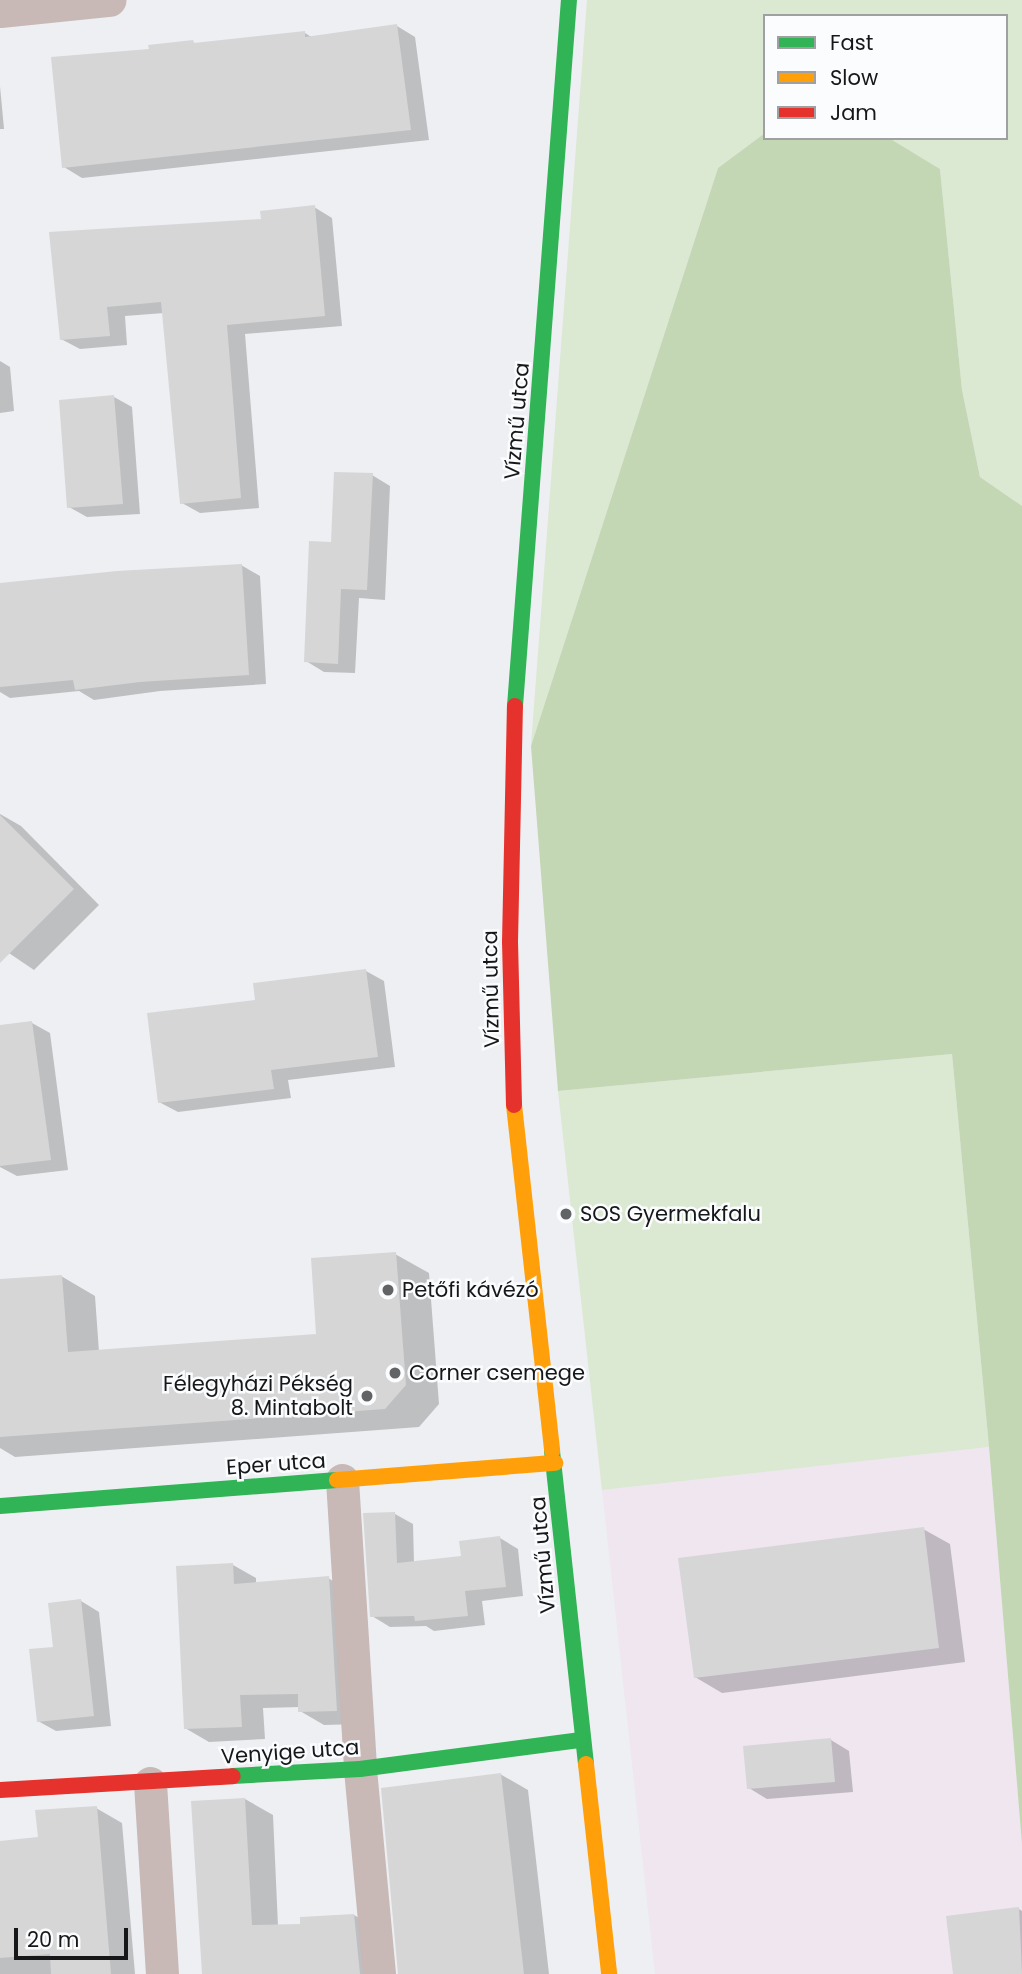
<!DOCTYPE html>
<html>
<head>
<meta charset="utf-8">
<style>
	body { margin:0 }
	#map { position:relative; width:1022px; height:1974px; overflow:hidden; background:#edeff2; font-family:Poppins,sans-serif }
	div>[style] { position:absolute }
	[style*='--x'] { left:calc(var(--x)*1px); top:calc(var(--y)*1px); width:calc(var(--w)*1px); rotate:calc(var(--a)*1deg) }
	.industrial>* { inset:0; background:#efe6f0 }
	.green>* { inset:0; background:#dbe8d2 }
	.forest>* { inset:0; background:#c4d7b4 }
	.shadow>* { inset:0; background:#0003 }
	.building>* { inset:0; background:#d6d6d7 }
	.street>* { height:33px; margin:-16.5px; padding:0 16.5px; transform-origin:16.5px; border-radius:16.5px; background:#c8b8b6 }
	.fast>* { height:16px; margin:-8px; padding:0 8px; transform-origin:8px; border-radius:8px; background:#30b455 }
	.slow>* { height:16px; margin:-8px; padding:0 8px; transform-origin:8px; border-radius:8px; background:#ff9f0a }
	.jam>* { height:16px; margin:-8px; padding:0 8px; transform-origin:8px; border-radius:8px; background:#e5322d }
	.dots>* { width:19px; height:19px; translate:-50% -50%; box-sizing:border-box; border:4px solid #fafcfe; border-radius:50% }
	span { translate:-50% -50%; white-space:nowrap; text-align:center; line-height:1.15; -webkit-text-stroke:5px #fafcfe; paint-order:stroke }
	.street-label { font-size:21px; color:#161719 }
	.poi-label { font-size:21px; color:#161719 }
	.left { translate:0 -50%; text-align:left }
	.right { translate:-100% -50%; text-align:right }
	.legend { position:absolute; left:763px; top:14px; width:245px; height:126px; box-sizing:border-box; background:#fafcfe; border:2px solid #9fa0a2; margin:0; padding:9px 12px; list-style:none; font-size:21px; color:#161719 }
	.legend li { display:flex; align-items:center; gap:14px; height:35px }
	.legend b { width:35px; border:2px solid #9fa0a2 }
	.scale { position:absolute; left:14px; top:1928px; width:114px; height:32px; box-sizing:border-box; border:4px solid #161719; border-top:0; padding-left:9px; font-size:21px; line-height:24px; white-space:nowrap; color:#161719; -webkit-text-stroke:5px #fafcfe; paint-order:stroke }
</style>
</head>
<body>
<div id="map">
	<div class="industrial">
		<i style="clip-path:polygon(989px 1447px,1022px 1844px,1022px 1974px,655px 1974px,602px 1490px)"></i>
	</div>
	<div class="green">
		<i style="clip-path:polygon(587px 0,1022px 0,1022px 506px,980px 477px,962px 390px,940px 169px,889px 138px,1006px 138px,1006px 16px,765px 16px,765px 133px,718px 168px,531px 746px)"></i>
		<i style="clip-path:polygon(952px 1054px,989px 1447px,602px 1490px,558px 1091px)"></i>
	</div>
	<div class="forest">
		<i style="clip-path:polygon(765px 133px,765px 138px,889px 138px,940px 169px,962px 390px,980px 477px,1022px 506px,1022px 1844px,989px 1447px,952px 1054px,558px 1091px,531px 746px,718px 168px)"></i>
	</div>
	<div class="shadow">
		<i style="clip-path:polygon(397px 26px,415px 37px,429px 140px,82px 178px,64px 167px,151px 50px,193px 42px,198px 45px,305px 33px,313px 38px)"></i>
		<i style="clip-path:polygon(0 86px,4px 129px,0 129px)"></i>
		<i style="clip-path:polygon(314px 207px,332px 218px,342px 326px,245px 334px,259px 508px,200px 513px,182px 503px,164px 313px,125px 316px,127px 345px,80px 349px,61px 339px,51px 234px,263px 220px)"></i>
		<i style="clip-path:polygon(0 361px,10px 367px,14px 411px,0 413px)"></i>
		<i style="clip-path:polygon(114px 397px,132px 407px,140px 514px,87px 517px,69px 507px)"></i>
		<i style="clip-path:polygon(372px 475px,390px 486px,385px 600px,359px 598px,355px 673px,324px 672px,306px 661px,333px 544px)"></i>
		<i style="clip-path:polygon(241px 565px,260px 576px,266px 684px,160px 691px,94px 700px,79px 691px,10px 698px,0 692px,0 584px)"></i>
		<i style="clip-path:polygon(0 814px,21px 826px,99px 905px,34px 970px,0 947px)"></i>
		<i style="clip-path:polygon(366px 971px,384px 981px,395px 1067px,288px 1080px,291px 1098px,178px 1112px,159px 1102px,257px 1002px)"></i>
		<i style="clip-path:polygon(32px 1023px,50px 1033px,68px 1170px,17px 1176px,0 1167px,0 1027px)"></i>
		<i style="clip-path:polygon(395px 1254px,429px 1273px,439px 1404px,419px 1427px,15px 1457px,0 1448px,0 1281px,61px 1276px,95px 1296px,99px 1352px,318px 1336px)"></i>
		<i style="clip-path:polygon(395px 1514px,413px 1524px,414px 1563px,462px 1558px,500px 1538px,518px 1549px,523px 1596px,482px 1601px,485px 1625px,434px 1631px,426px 1626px,390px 1627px,372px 1616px)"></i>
		<i style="clip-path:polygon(923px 1529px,950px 1544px,965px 1662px,722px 1693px,695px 1677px)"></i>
		<i style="clip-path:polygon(233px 1565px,256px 1578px,256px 1584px,328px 1578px,352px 1592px,360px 1724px,324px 1725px,300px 1711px,300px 1707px,263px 1708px,265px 1739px,209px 1742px,185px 1728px)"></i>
		<i style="clip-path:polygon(81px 1601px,99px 1612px,111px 1726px,56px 1731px,38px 1721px)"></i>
		<i style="clip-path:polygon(831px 1740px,849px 1751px,853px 1792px,767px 1799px,749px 1788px)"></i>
		<i style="clip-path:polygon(500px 1774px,528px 1790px,549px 1974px,400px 1974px)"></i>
		<i style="clip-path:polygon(245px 1799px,273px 1815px,278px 1926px,302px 1925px,354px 1915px,381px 1931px,385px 1974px,203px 1974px)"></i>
		<i style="clip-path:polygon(96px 1808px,122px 1823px,135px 1974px,0 1974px,0 1843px,39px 1839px)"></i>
		<i style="clip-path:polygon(1019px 1909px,1022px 1911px,1022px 1974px,954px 1974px)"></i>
	</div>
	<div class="building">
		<i style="clip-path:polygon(397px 24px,411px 130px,62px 168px,51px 57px,149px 49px,148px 45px,193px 40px,194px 43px,305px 31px,305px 37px)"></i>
		<i style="clip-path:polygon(315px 205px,325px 316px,227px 325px,241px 498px,180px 504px,161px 302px,107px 307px,110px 336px,60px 340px,49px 232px,261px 219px,260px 211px)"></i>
		<i style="clip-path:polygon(114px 395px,123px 504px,67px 508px,59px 400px)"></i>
		<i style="clip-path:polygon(334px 472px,373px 473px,367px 590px,341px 589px,338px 664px,304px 662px,309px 541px,331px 542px)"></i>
		<i style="clip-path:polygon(242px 564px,249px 675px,140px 682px,75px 690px,73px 680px,0 687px,0 583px,117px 571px)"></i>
		<i style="clip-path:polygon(0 815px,74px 889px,0 963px)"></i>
		<i style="clip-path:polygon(366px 969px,378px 1057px,271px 1070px,274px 1089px,158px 1103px,147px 1013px,255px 1000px,253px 983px)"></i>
		<i style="clip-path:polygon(32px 1021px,51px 1160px,0 1166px,0 1025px)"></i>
		<i style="clip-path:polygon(396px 1252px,406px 1385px,385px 1409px,0 1437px,0 1279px,62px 1275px,68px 1352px,316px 1334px,311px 1258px)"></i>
		<i style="clip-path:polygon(395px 1512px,397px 1563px,461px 1556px,459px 1541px,500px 1536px,506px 1587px,465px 1591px,468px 1616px,415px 1621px,414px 1616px,370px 1617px,363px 1513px)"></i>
		<i style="clip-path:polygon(924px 1527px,939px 1648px,694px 1678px,678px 1558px)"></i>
		<i style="clip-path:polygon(233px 1563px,234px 1584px,329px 1576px,337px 1711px,298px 1712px,298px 1694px,240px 1695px,242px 1727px,184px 1729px,176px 1566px)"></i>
		<i style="clip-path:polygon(81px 1599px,94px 1716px,37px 1722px,29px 1649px,53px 1647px,48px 1603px)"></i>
		<i style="clip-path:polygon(831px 1738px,835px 1782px,747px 1789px,743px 1746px)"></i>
		<i style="clip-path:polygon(501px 1773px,524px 1974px,398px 1974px,381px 1788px)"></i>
		<i style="clip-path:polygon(245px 1798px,252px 1925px,300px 1924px,300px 1917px,354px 1914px,360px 1974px,202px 1974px,191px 1801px)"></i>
		<i style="clip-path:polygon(97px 1806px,111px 1974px,51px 1974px,50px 1954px,0 1958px,0 1841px,38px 1837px,35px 1810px)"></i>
		<i style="clip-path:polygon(1019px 1907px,1022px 1974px,953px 1974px,946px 1916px)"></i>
	</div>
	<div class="street">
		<i style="--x:0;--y:11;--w:110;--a:-5.8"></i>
		<i style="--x:342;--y:1480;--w:290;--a:86.4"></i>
		<i style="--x:360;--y:1769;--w:206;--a:84.7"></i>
		<i style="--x:150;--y:1783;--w:191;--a:86.4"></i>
	</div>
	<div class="fast">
		<i style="--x:515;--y:706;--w:708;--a:-85.63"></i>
		<i style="--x:552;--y:1451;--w:315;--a:83.8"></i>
		<i style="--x:0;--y:1506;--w:338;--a:-4.4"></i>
		<i style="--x:233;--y:1776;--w:127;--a:-3.2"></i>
		<i style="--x:360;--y:1769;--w:223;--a:-7.5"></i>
	</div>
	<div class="slow">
		<i style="--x:514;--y:1105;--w:348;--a:83.7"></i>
		<i style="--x:337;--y:1480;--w:219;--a:-4.5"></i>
		<i style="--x:586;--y:1764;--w:211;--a:83.7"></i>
	</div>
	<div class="jam">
		<i style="--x:514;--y:1105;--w:163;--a:-91.4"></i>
		<i style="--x:510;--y:942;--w:236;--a:-88.8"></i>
		<i style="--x:0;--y:1790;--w:233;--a:-3.4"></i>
	</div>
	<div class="dots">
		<i style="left:566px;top:1214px;background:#616365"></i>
		<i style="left:388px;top:1290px;background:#616365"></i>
		<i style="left:395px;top:1373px;background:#616365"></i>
		<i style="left:367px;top:1396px;background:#616365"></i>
	</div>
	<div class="street-label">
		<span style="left:517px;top:421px;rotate:-85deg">Vízmű utca</span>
		<span style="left:491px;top:989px;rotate:-91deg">Vízmű utca</span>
		<span style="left:276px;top:1464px;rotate:-4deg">Eper utca</span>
		<span style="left:543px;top:1555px;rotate:-95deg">Vízmű utca</span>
		<span style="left:290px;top:1752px;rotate:-4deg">Venyige utca</span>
	</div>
	<div class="poi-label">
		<span class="left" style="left:580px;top:1214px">SOS Gyermekfalu</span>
		<span class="left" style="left:402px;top:1290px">Petőfi kávézó</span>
		<span class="left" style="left:409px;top:1373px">Corner csemege</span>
		<span class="right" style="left:353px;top:1396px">Félegyházi Pékség<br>8. Mintabolt</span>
	</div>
	<ul class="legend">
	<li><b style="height:9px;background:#30b455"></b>Fast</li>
	<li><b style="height:9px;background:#ff9f0a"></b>Slow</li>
	<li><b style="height:9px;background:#e5322d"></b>Jam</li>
	</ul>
	<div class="scale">20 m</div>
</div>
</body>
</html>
